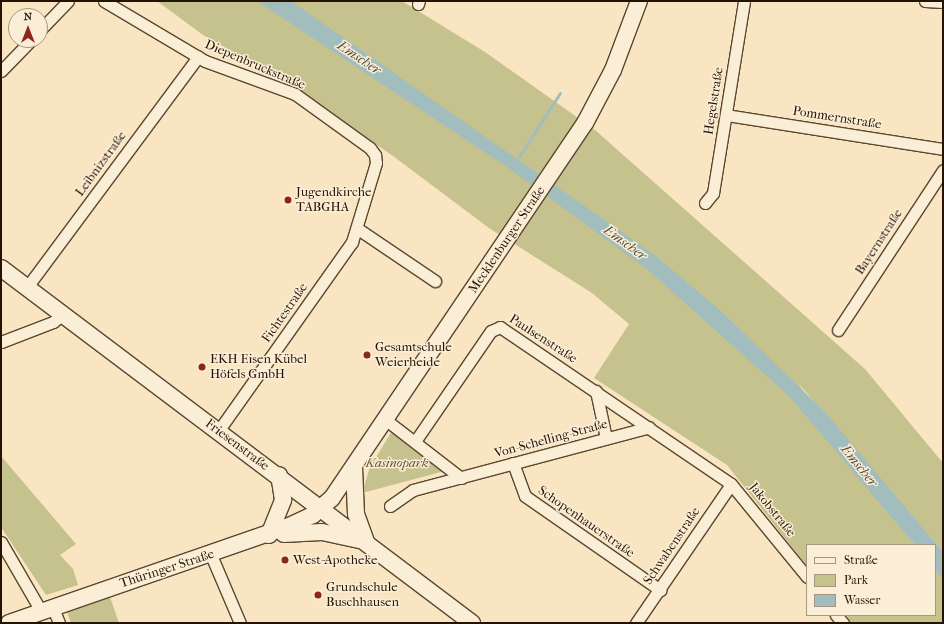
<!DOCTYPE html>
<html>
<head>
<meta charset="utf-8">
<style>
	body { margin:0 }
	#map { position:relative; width:944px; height:624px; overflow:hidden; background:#f9e5c2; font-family:"IM FELL French Canon",serif }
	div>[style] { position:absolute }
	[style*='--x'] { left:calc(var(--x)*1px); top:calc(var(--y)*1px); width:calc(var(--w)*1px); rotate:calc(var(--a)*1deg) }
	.green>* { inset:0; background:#c6c28e }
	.water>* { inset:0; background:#a1bdbd }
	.stream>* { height:3px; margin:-1.5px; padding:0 1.5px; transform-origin:1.5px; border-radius:1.5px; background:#a1bdbd }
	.roads { filter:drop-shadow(1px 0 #5a4730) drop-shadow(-1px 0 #5a4730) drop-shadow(0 1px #5a4730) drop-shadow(0 -1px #5a4730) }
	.street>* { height:11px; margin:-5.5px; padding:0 5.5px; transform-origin:5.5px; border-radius:5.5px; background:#fbeed7 }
	.secondary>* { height:16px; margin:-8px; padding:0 8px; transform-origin:8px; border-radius:8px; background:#fbeed7 }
	.dots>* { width:11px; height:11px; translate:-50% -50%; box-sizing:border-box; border:2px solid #fbeed7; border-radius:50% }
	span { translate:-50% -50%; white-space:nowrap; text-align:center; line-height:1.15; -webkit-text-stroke:3px #fbeed7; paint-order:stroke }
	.street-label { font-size:13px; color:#251200 }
	.poi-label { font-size:13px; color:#251200 }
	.left { translate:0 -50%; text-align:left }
	.park-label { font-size:13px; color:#5d5032; font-style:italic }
	.water-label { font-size:14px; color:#504e42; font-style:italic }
	.frame { position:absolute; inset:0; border:2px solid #251200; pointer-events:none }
	.legend { position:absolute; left:806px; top:544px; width:130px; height:72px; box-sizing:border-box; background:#fbeed7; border:1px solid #a59681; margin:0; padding:5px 7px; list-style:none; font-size:12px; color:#251200 }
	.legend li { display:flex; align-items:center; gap:8px; height:20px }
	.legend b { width:20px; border:1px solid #a59681 }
	.north { position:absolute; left:8px; top:8px; width:40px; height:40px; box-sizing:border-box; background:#fbeed7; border:1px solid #a59681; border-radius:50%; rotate:0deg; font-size:11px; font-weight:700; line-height:16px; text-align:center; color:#251200 }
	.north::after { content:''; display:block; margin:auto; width:14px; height:18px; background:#8f2418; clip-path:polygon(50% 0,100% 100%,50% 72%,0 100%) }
</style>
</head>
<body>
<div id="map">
	<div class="green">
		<i style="clip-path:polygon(157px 1px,402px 1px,485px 52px,595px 130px,865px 369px,943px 463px,943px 552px,798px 383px,864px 481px,915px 545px,807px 545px,807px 566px,727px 465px,594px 378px,629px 324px,592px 293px,489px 228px,393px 156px,279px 78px,203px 35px)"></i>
		<i style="clip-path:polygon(392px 431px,445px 471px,362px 493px,370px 467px)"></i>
		<i style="clip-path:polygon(1px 456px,76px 544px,60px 555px,73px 569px,78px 585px,46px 595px,1px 527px)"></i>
		<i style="clip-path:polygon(935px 570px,943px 580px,943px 623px,852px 623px,846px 615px,935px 615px)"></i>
		<i style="clip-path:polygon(110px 597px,119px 623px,71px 623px,67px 612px)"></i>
	</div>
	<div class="water">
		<i style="clip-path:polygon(257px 1px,291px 1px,656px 256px,722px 312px,826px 413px,943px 552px,943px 580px,935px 570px,935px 545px,915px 545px,789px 396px,648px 270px,507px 167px)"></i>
	</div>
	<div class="stream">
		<i style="--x:519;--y:157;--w:76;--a:-57.4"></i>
	</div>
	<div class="roads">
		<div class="street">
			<i style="--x:104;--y:1;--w:117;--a:30.7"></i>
			<i style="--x:205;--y:61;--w:96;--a:20.1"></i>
			<i style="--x:295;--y:94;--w:92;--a:35.8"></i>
			<i style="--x:370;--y:148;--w:9;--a:54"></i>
			<i style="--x:375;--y:155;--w:8;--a:83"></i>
			<i style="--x:376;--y:163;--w:83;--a:106.9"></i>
			<i style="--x:352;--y:242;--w:232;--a:125.3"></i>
			<i style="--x:925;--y:1;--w:18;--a:3"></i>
			<i style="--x:418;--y:4;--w:3;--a:-72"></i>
			<i style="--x:40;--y:30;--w:40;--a:-46"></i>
			<i style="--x:1;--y:71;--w:43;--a:-45.9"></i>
			<i style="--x:726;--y:115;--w:220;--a:8.9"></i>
			<i style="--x:705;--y:203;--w:13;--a:-51"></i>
			<i style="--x:713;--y:193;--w:194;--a:-80.8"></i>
			<i style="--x:358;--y:229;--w:93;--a:34"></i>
			<i style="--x:27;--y:287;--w:287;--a:-53.4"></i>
			<i style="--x:838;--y:330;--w:191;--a:-56.7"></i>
			<i style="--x:1;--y:342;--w:56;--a:-21"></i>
			<i style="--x:53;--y:322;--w:11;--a:-38"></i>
			<i style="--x:596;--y:391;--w:48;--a:78"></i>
			<i style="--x:386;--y:420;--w:95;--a:37.7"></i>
			<i style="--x:416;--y:440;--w:132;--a:-55.5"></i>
			<i style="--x:491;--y:331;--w:10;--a:-24"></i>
			<i style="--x:500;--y:327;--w:279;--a:34.2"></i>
			<i style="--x:731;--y:484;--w:120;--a:50.7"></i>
			<i style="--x:513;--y:463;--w:35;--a:70"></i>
			<i style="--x:525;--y:496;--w:165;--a:34.8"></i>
			<i style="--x:390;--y:506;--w:28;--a:-35"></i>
			<i style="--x:413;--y:490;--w:244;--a:-14.9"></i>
			<i style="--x:1;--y:542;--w:80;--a:59.9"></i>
			<i style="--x:211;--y:555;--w:74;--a:66.9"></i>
			<i style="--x:53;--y:608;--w:16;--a:68"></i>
			<i style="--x:836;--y:615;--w:11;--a:49"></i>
			<i style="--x:636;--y:623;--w:168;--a:-55.6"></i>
		</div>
		<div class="secondary">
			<i style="--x:1;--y:268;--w:590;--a:37.01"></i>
			<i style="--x:354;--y:467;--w:47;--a:87.6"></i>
			<i style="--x:356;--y:514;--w:29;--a:70"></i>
			<i style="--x:284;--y:534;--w:38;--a:-3"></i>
			<i style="--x:322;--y:532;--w:39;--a:12"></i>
			<i style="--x:269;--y:535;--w:38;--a:-68"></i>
			<i style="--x:283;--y:500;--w:25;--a:-99"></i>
			<i style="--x:9;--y:623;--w:294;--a:-19.1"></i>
			<i style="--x:287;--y:527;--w:29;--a:-25"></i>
			<i style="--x:313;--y:515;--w:25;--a:-42"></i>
			<i style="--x:332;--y:498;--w:452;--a:-56"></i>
			<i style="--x:585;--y:123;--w:60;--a:-62.2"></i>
			<i style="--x:613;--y:70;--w:74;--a:-69.4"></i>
		</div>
	</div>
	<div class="dots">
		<i style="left:288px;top:200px;background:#8f2418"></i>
		<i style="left:367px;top:355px;background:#8f2418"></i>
		<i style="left:202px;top:367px;background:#8f2418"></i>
		<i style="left:285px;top:560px;background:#8f2418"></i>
		<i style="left:318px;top:595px;background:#8f2418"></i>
	</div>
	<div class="street-label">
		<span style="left:255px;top:65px;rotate:23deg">Diepenbruckstraße</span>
		<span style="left:714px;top:101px;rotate:-81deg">Hegelstraße</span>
		<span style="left:837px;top:118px;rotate:9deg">Pommernstraße</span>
		<span style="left:101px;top:164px;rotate:-54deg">Leibnizstraße</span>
		<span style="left:507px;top:240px;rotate:-56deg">Mecklenburger Straße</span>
		<span style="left:879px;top:242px;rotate:-57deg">Bayernstraße</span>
		<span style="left:285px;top:313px;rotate:-55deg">Fichtestraße</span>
		<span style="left:543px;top:339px;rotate:33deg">Paulsenstraße</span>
		<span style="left:551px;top:439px;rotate:-15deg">Von-Schelling-Straße</span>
		<span style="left:237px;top:445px;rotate:37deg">Friesenstraße</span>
		<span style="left:772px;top:510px;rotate:51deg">Jakobstraße</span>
		<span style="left:586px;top:522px;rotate:35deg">Schopenhauerstraße</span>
		<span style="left:672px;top:546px;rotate:-56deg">Schwabenstraße</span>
		<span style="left:167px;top:569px;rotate:-18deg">Thüringer Straße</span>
	</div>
	<div class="poi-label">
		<span class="left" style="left:296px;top:200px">Jugendkirche<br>TABGHA</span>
		<span class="left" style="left:375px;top:355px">Gesamtschule<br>Weierheide</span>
		<span class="left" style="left:210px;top:367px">EKH Eisen Kübel<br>Höfels GmbH</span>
		<span class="left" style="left:293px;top:560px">West-Apotheke</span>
		<span class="left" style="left:326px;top:595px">Grundschule<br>Buschhausen</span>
	</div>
	<div class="park-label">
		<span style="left:397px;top:463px">Kasinopark</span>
	</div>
	<div class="water-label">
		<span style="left:359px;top:58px;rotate:34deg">Emscher</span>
		<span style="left:625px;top:243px;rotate:36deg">Emscher</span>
		<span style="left:859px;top:466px;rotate:51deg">Emscher</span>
	</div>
	<div class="frame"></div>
	<ul class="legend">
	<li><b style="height:5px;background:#fbeed7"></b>Straße</li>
	<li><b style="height:11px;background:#c6c28e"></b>Park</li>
	<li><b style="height:11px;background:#a1bdbd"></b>Wasser</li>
	</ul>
	<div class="north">N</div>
</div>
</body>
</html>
